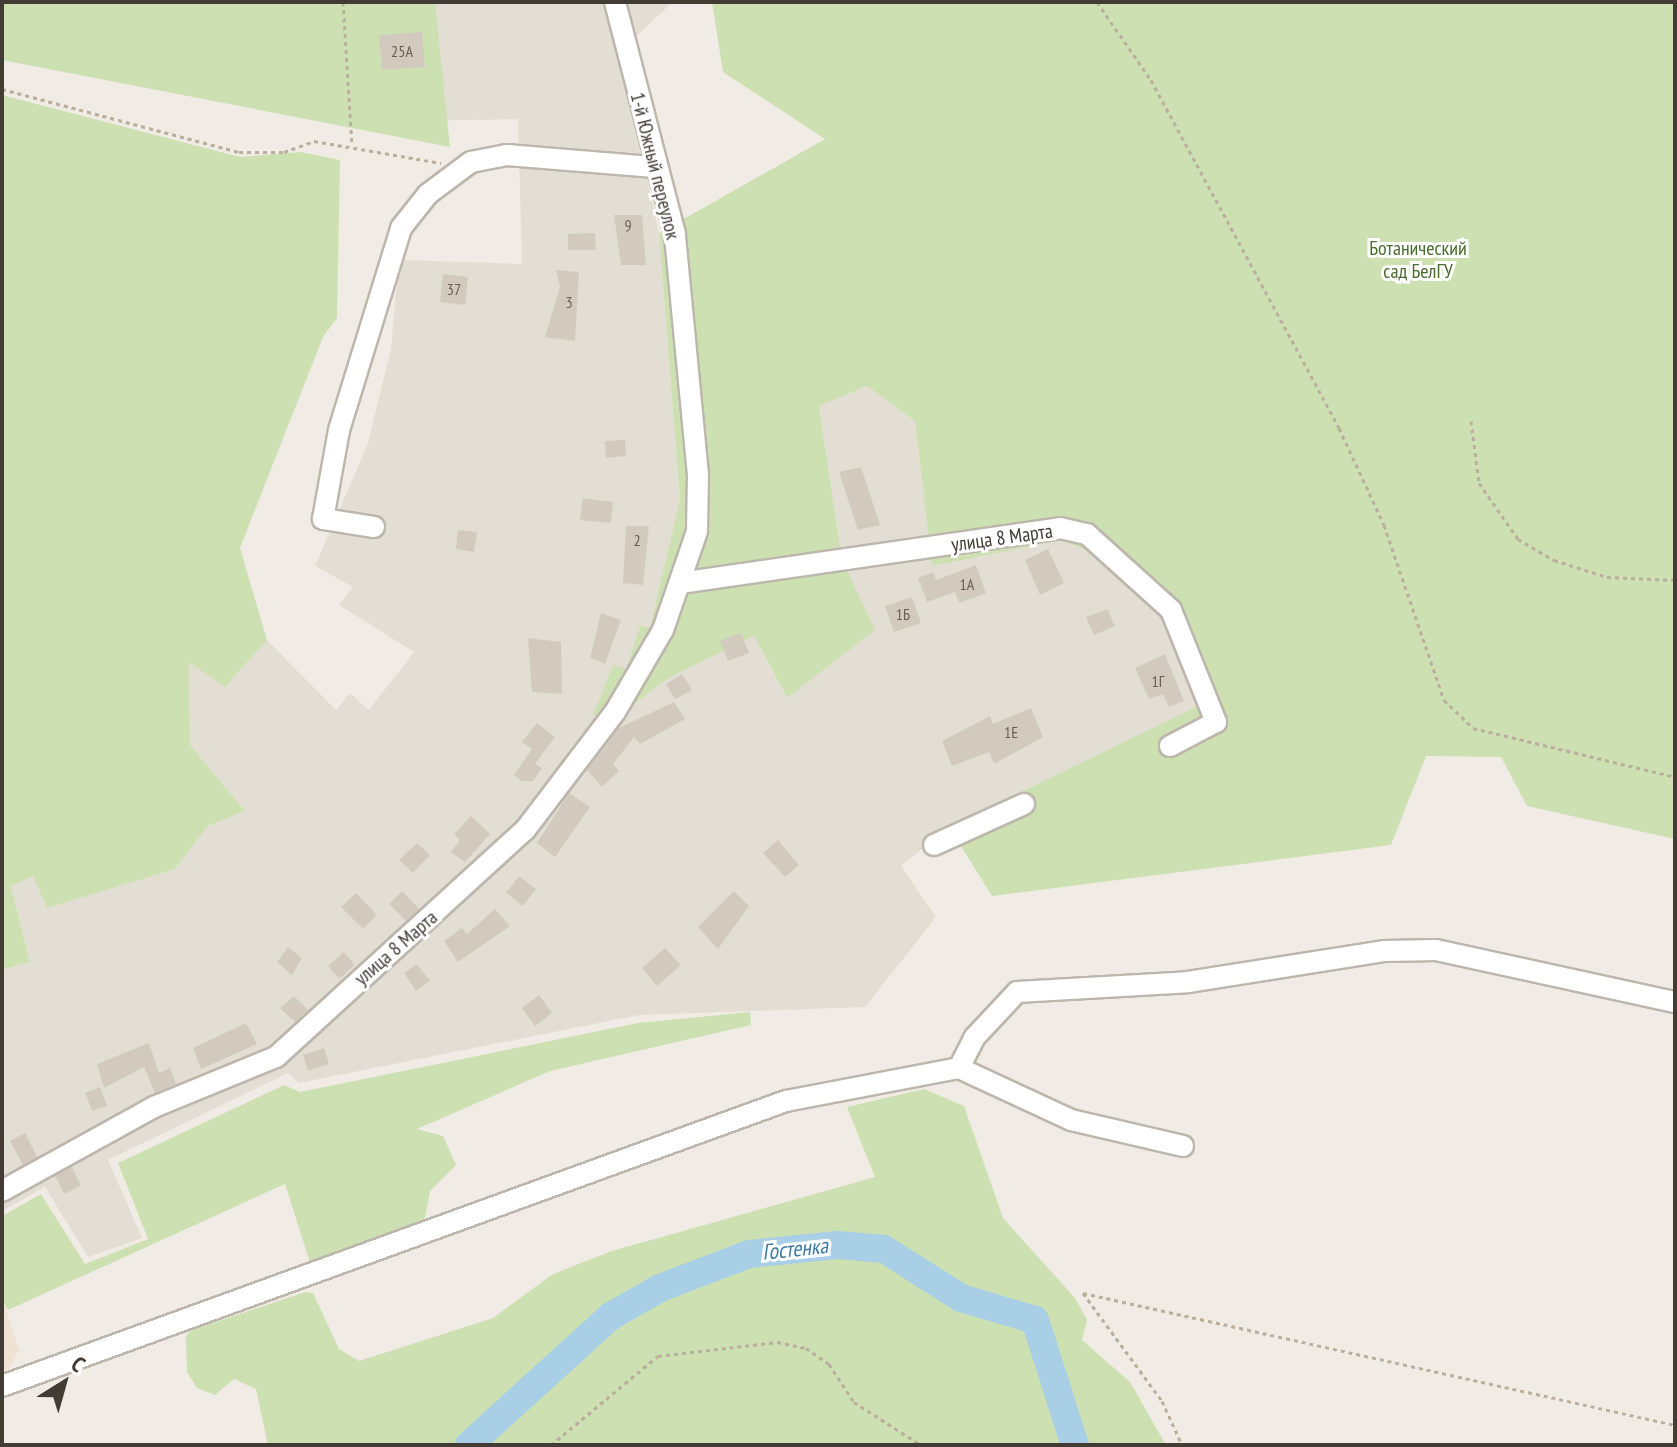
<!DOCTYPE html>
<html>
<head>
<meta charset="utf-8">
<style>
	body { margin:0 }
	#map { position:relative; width:1677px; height:1447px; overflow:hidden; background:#f0ece5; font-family:"PT Sans Narrow",sans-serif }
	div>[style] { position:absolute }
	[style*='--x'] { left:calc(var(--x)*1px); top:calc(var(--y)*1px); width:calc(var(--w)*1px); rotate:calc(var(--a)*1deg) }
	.residential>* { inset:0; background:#e3ded4 }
	.commercial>* { inset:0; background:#f0e2d2 }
	.green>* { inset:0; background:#cde0b2 }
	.river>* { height:28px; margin:-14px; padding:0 14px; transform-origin:14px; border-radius:14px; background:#a8cfe6 }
	.building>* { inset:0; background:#d3cabf }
	.path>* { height:3px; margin-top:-1.5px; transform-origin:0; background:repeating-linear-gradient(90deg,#baae9c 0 4px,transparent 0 8px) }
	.roads { filter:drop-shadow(2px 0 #bdb6ac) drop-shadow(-2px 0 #bdb6ac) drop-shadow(0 2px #bdb6ac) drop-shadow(0 -2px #bdb6ac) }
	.minor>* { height:20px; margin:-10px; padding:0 10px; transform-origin:10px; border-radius:10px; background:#fff }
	span { translate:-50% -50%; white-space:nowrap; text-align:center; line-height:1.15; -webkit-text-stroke:6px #fff; paint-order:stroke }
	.number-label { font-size:16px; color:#666058 }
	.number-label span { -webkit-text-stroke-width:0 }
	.street-label { font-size:20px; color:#423c35 }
	.park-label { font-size:20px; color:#496c30 }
	.water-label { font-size:22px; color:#3c79a0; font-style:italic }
	.frame { position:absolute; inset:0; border:4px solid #423c35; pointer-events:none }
	.north { position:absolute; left:24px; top:1343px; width:80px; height:80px; -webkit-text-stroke:6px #fff; paint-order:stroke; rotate:37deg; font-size:22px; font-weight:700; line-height:32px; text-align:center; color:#423c35 }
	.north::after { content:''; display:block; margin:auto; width:28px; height:36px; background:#423c35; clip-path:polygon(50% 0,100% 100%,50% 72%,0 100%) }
</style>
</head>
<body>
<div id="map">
	<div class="residential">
		<i style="clip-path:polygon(363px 2px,673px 2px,620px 51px,659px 233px,680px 499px,650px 627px,640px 626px,626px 670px,613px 666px,613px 720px,669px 678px,754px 636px,786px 697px,842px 560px,819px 405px,867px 386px,915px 421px,932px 565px,1061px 540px,1085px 550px,1152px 595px,1198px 707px,949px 827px,901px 866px,936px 917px,865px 1007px,639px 1015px,299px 1083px,288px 1073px,108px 1160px,142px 1238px,88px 1257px,45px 1187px,2px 1211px,2px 970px,30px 962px,11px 886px,33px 875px,47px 907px,175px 869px,208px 826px,245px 811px,190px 745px,189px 661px,225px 687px,267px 640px,336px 710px,350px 693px,369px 710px,414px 652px,339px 605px,353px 587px,315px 566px,367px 446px,391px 349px,399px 260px,522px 264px,518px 119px,372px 122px)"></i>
	</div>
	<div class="commercial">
		<i style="clip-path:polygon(2px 1299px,19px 1350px,2px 1381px)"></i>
	</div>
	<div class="green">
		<i style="clip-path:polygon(2px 2px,435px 2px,450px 147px,2px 60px)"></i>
		<i style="clip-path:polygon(712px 2px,1675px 2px,1675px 839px,1527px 806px,1501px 757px,1426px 756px,1391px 845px,992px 896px,949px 827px,1198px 706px,1152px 595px,1085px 550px,1061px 540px,932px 566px,915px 421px,867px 386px,819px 406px,842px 560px,875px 630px,787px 698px,754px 636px,669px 678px,613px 720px,593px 715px,613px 665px,626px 669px,640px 626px,650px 627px,680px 499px,659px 233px,825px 139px,723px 72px)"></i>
		<i style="clip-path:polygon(2px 95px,240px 157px,301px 152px,340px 160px,337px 318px,323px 337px,240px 548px,267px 640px,225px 687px,189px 662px,190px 745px,245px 811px,208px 826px,175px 869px,47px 908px,33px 876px,11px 886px,30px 962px,2px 970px)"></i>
		<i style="clip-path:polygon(750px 1012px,751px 1025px,550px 1071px,417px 1129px,443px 1136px,456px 1165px,430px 1191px,425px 1218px,379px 1246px,312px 1269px,285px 1184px,8px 1310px,2px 1299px,2px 1216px,41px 1194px,85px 1264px,148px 1239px,118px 1163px,284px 1085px,300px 1092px,638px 1023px)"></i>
		<i style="clip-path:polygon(924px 1089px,964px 1106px,1003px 1218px,1075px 1298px,1087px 1320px,1082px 1340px,1130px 1382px,1166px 1445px,268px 1445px,256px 1389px,234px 1379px,215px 1395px,197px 1388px,187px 1372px,186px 1336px,192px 1330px,305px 1292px,313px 1293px,339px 1349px,359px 1361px,493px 1318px,553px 1274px,612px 1251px,875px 1177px,847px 1107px)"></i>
	</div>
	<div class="river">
		<i style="--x:469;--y:1445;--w:192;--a:-42.3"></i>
		<i style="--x:611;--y:1316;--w:56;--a:-29.7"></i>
		<i style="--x:660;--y:1288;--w:95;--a:-20.9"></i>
		<i style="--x:749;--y:1254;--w:89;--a:-5.8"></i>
		<i style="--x:838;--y:1245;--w:46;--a:5"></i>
		<i style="--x:884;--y:1249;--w:91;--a:32.5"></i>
		<i style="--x:961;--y:1298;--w:77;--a:16.6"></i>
		<i style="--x:1035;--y:1320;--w:131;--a:72.3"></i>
	</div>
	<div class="building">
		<i style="clip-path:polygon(422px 32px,425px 67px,382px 70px,379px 35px)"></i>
		<i style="clip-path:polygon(614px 215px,642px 215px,646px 265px,621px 265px)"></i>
		<i style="clip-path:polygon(595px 233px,596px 250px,568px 250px,568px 234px)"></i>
		<i style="clip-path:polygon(556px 270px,579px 272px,575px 341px,545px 337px,560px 287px)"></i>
		<i style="clip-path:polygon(443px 274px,468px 277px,465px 305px,440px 302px)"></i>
		<i style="clip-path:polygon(625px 440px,626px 456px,606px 458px,605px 441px)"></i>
		<i style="clip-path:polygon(861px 467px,880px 525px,858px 530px,839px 472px)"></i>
		<i style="clip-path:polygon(583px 498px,613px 502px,611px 523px,580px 520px)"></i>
		<i style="clip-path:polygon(626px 526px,649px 526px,643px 585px,623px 583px)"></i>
		<i style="clip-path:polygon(458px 530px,477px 532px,474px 552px,456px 549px)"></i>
		<i style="clip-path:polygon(1048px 549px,1064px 583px,1040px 595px,1025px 560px)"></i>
		<i style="clip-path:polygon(976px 565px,986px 593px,959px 603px,955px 592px,927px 602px,918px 578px,933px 572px,936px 580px)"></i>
		<i style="clip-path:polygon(912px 597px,921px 623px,894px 632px,885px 606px)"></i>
		<i style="clip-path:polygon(1107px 609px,1115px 626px,1094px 635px,1086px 617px)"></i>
		<i style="clip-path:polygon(601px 613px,621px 620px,605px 664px,590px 658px)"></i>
		<i style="clip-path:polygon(741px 633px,749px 653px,728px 661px,720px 641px)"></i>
		<i style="clip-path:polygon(528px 638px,561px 642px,562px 694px,532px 692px)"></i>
		<i style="clip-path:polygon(1165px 654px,1184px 701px,1169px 707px,1163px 694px,1149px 699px,1135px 668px)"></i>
		<i style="clip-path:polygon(682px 674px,692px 690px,675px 699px,666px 684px)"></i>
		<i style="clip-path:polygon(674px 702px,685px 719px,640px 744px,634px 737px,613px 764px,619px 771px,602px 787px,587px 770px,619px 728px)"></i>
		<i style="clip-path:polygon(1031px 708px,1043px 737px,994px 764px,989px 752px,952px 766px,942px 741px,990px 716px,993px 724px)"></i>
		<i style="clip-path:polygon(537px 723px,555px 737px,535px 764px,542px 768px,533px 781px,522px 781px,514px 775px,532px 749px,522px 742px)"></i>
		<i style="clip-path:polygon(569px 793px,590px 807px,555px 857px,537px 843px)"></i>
		<i style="clip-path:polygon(471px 816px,490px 834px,465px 862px,451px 852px,460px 840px,454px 834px)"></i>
		<i style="clip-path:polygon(778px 840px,799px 865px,785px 877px,763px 853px)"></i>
		<i style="clip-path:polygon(417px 843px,430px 855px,413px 873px,399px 860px)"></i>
		<i style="clip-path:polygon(519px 876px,536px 889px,523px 906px,506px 893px)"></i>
		<i style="clip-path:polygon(402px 891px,419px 909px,406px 921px,389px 904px)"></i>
		<i style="clip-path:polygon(734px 891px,749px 906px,718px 949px,698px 927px)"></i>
		<i style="clip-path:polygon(356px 893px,377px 915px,363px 929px,341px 907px)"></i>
		<i style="clip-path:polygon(495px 909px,510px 926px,458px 962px,444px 941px,462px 928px,467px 934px)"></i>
		<i style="clip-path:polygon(288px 947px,302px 958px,292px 975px,277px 962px)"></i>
		<i style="clip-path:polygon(665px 948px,681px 965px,657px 986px,642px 968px)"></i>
		<i style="clip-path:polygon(344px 952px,355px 965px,339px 979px,328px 966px)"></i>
		<i style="clip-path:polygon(417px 964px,430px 981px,416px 991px,404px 973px)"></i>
		<i style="clip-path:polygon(539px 995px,552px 1013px,535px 1026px,522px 1008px)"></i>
		<i style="clip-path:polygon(294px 996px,308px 1010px,295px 1022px,280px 1008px)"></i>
		<i style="clip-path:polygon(246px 1023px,257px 1044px,201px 1069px,193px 1048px)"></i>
		<i style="clip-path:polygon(149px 1043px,159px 1073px,170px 1068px,176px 1084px,155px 1093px,144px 1067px,104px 1088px,97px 1064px)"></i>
		<i style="clip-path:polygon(324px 1048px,329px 1064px,308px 1071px,303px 1055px)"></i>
		<i style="clip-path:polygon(100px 1087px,107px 1106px,92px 1111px,85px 1093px)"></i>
		<i style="clip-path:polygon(25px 1133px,37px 1157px,23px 1165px,10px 1141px)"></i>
		<i style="clip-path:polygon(72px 1167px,81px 1186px,64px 1194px,55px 1176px)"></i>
	</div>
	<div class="path">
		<i style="--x:343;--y:2;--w:142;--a:86.4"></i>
		<i style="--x:1097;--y:2;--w:95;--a:55.3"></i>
		<i style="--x:1151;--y:80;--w:396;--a:61.6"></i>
		<i style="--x:1339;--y:428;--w:107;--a:65.1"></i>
		<i style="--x:1384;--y:525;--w:185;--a:71.1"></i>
		<i style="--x:1444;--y:700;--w:40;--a:44"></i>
		<i style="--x:1473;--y:728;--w:208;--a:13.6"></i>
		<i style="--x:2;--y:89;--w:245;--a:14.9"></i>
		<i style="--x:239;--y:152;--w:45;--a:0"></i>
		<i style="--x:284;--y:152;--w:32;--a:-20"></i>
		<i style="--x:314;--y:141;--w:129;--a:9.8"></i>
		<i style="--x:1471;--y:421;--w:63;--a:82.6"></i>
		<i style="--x:1479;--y:483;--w:68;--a:55.1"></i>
		<i style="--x:1518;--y:539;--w:42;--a:30.3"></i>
		<i style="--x:1554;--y:560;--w:56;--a:17.8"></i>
		<i style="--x:1607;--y:577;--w:68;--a:2.5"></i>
		<i style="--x:1083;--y:1293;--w:607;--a:12.57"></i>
		<i style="--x:1083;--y:1293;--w:134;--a:53.8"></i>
		<i style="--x:1162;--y:1401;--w:48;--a:65.6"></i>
		<i style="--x:551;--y:1445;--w:139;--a:-39.8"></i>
		<i style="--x:658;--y:1356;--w:120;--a:-6.7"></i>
		<i style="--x:777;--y:1342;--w:30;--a:12"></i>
		<i style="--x:806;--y:1348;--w:28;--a:35"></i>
		<i style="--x:829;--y:1364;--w:45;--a:56.7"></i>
		<i style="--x:854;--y:1402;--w:80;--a:32.7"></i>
	</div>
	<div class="roads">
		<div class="minor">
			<i style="--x:374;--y:527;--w:52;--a:-171.1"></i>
			<i style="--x:323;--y:519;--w:90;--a:-79.8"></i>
			<i style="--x:339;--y:430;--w:211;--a:-72.9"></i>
			<i style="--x:401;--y:228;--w:43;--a:-51.5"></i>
			<i style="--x:428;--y:194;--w:54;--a:-36.7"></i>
			<i style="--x:471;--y:162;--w:37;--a:-11"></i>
			<i style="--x:507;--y:155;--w:145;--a:4.7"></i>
			<i style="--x:680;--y:583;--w:384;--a:-8.2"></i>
			<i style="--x:1060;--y:528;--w:28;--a:13"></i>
			<i style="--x:1087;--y:534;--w:113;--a:42.1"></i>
			<i style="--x:1171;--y:610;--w:121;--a:68.1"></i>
			<i style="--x:1216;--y:722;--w:52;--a:152.4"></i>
			<i style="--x:934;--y:845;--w:99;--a:-24.5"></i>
			<i style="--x:959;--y:1068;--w:123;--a:24.9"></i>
			<i style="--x:1071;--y:1120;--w:115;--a:13.1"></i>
			<i style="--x:2;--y:1191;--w:174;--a:-28.9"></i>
			<i style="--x:154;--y:1107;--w:132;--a:-22.3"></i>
			<i style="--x:276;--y:1057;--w:337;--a:-42.4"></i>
			<i style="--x:525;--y:830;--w:148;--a:-52.7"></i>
			<i style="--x:615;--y:712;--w:95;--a:-59.7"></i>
			<i style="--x:663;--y:630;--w:105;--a:-71"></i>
			<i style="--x:697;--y:531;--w:56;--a:-89"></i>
			<i style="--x:698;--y:475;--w:242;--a:-95.5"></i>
			<i style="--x:675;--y:234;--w:240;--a:-104.5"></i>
			<i style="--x:2;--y:1386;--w:834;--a:-19.98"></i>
			<i style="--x:786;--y:1101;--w:176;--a:-10.8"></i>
			<i style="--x:959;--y:1068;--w:34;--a:-63"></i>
			<i style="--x:974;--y:1038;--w:63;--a:-46.9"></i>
			<i style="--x:1017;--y:992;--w:171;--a:-3.3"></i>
			<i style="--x:1188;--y:982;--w:198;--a:-9"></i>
			<i style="--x:1384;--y:951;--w:52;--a:-1.1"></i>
			<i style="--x:1436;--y:950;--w:245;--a:12.3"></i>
		</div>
	</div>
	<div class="number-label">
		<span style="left:402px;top:51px">25А</span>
		<span style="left:628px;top:225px">9</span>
		<span style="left:454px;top:289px">37</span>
		<span style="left:569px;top:302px">3</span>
		<span style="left:637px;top:540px">2</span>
		<span style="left:967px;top:584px">1А</span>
		<span style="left:903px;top:614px">1Б</span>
		<span style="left:1158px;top:681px">1Г</span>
		<span style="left:1011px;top:732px">1Е</span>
	</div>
	<div class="street-label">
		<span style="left:655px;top:166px;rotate:76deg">1-й Южный переулок</span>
		<span style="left:1002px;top:538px;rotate:-8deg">улица 8 Марта</span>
		<span style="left:396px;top:948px;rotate:-41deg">улица 8 Марта</span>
	</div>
	<div class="park-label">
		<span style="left:1418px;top:260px">Ботанический<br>сад БелГУ</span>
	</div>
	<div class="water-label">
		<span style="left:795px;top:1249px;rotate:-6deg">Гостенка</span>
	</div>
	<div class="frame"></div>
	<div class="north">С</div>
</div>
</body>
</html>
